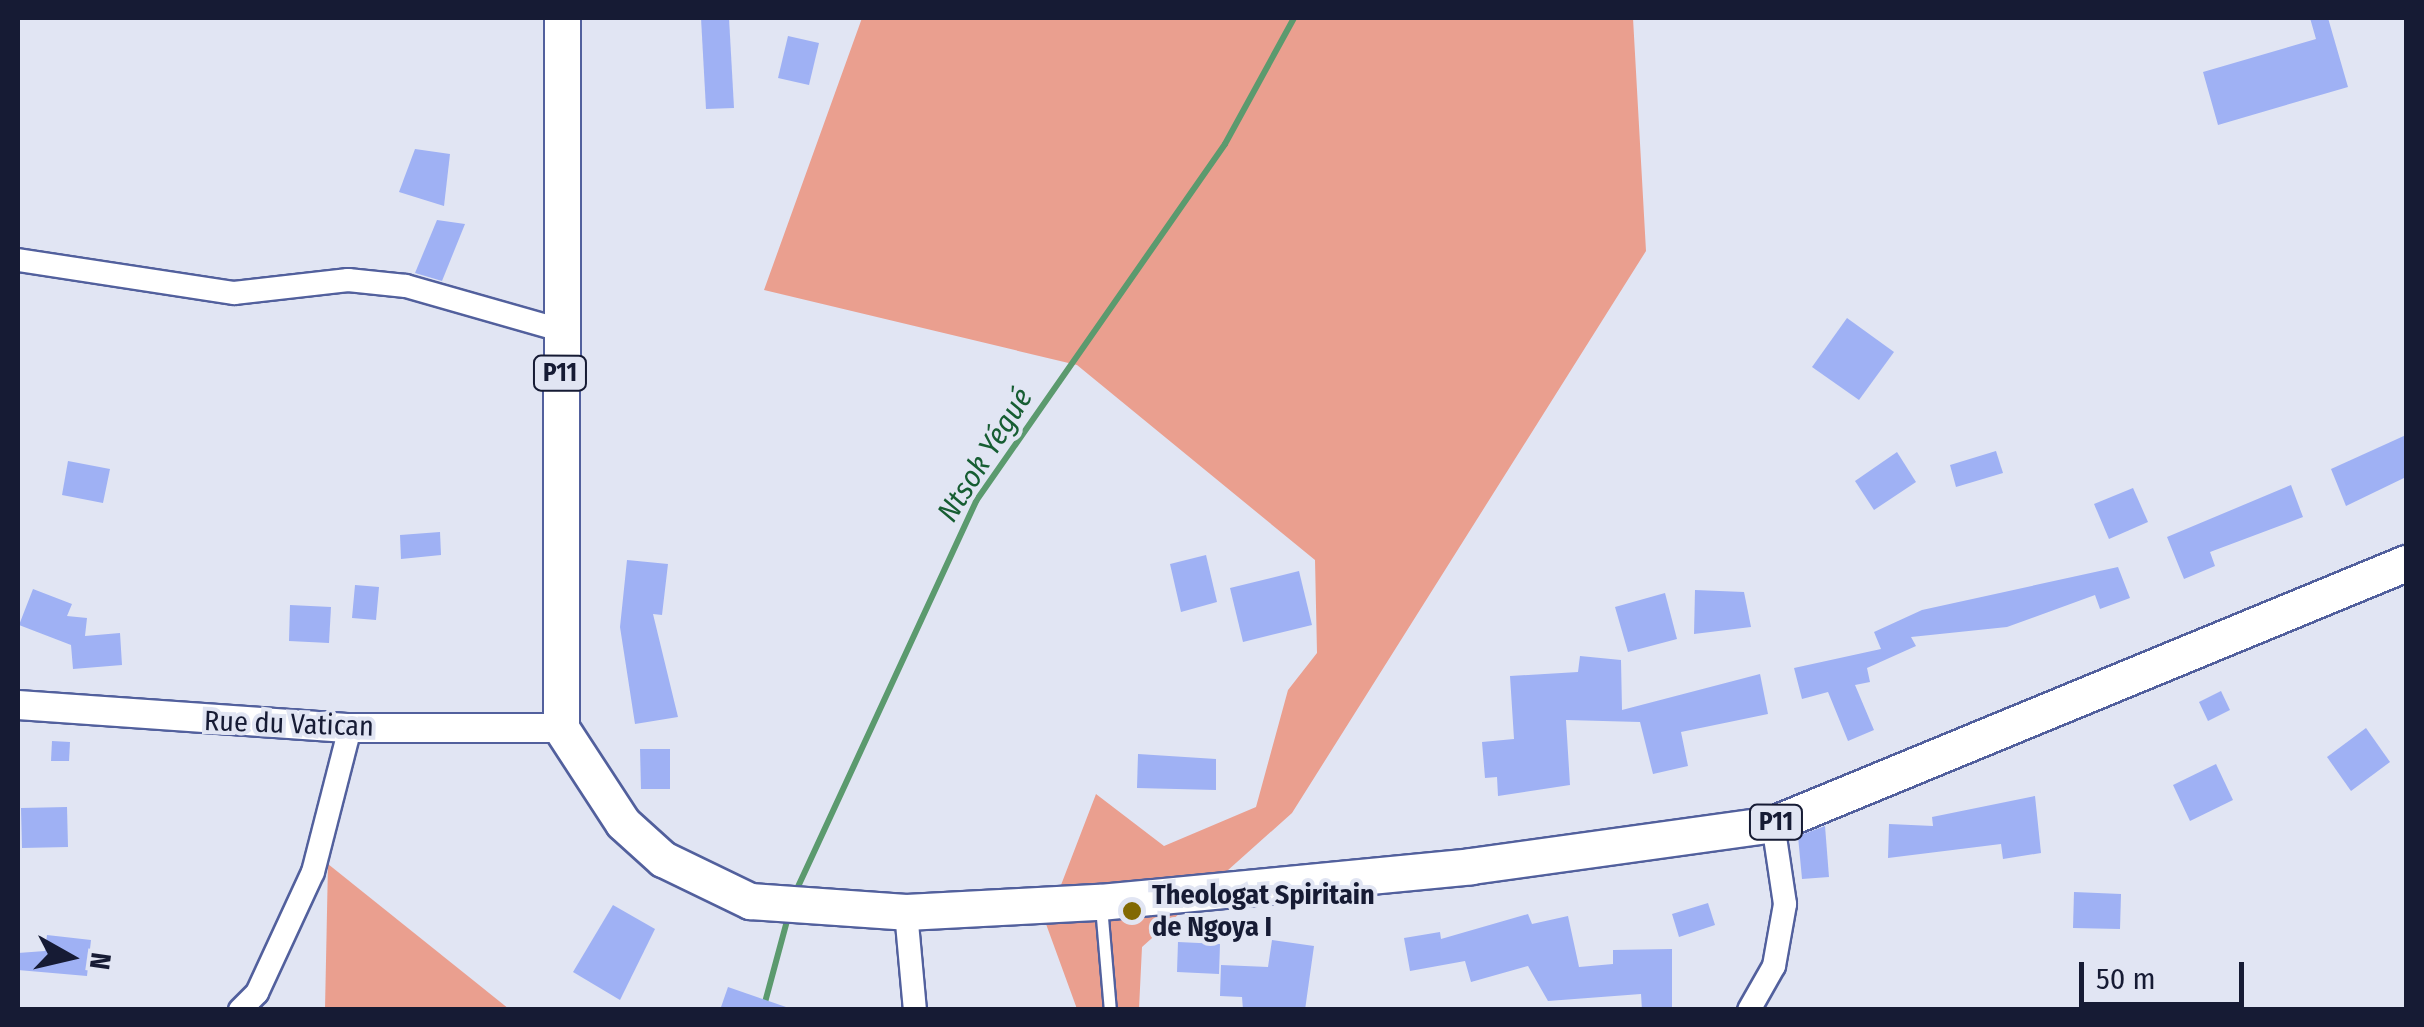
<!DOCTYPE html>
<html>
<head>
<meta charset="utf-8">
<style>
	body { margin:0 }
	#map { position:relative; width:2424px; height:1027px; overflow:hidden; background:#e1e5f3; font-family:"Fira Sans Condensed",sans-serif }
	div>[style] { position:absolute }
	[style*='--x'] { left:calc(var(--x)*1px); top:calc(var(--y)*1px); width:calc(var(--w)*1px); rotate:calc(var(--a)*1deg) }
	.forest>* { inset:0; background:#ea9f8f }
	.stream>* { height:6px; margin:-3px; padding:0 3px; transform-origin:3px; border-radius:3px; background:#5b9a6e }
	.building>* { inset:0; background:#9fb1f4 }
	.roads { filter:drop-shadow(2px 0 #52609d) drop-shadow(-2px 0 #52609d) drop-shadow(0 2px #52609d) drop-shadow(0 -2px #52609d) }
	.service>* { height:11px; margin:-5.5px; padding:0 5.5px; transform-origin:5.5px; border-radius:5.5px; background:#fff }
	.minor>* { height:22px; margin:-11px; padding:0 11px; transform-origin:11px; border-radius:11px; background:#fff }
	.tertiary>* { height:28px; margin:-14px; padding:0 14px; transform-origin:14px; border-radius:14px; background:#fff }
	.primary>* { height:35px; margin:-17.5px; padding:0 17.5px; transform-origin:17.5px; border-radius:17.5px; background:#fff }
	.dots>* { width:28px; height:28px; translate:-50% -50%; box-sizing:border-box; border:5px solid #e1e5f3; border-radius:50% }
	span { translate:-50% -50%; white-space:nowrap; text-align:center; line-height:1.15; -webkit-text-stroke:8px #e1e5f3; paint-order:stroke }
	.shield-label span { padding:2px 8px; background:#e1e5f3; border:2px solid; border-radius:8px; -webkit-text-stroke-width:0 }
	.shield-label { font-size:25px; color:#161b34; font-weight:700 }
	.street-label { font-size:28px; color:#161b34 }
	.poi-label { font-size:28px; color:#161b34; font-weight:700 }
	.left { translate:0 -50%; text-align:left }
	.water-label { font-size:30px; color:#165d32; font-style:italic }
	.frame { position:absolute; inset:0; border:20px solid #161b34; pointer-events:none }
	.north { position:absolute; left:20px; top:907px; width:100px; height:100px; -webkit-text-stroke:8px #e1e5f3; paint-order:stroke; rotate:98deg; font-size:28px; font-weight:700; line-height:40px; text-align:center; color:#161b34 }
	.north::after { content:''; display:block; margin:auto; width:35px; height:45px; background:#161b34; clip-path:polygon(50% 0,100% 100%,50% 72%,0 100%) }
	.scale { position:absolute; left:2079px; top:962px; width:165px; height:45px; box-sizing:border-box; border:5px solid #161b34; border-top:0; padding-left:12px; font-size:30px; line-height:35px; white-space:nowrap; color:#161b34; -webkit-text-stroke:8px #e1e5f3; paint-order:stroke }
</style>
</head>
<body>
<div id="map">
	<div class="forest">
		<i style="clip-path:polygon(862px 18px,1633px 18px,1646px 251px,1292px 813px,1142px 947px,1139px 1009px,1077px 1009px,1046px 924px,1096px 794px,1164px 846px,1256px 807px,1288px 690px,1317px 653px,1315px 560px,1077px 365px,764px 290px)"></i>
		<i style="clip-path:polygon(328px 864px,509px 1009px,325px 1009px)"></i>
	</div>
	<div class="stream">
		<i style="--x:796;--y:891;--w:430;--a:-65.2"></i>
		<i style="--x:976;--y:501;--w:435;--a:-55.1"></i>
		<i style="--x:1225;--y:144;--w:144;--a:-61.3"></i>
		<i style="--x:764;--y:1006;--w:92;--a:-74.9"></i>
	</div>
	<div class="building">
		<i style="clip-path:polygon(701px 18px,729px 18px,734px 108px,706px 109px)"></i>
		<i style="clip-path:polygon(2310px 18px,2328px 18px,2348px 87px,2218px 125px,2203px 72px,2316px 39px)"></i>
		<i style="clip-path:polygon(788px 36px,819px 43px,809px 85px,778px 78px)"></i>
		<i style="clip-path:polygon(415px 149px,450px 154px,444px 206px,399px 192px)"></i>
		<i style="clip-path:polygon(437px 220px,465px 224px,442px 281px,415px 273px)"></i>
		<i style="clip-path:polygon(1847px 318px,1894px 352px,1859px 400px,1812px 367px)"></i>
		<i style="clip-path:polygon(2406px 435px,2406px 477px,2346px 506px,2331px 469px)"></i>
		<i style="clip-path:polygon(1996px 451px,2003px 473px,1956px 487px,1950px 465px)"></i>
		<i style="clip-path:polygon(1897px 452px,1916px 482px,1874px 510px,1855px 481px)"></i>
		<i style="clip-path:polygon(68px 461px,110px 469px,103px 503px,62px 495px)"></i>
		<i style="clip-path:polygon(2291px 485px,2303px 517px,2210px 552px,2215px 566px,2184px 579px,2167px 537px)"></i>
		<i style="clip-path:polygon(2133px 488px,2148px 522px,2109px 539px,2094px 504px)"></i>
		<i style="clip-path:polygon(440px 532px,441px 555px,401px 559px,400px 535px)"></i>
		<i style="clip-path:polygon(1206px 555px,1217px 602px,1181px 612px,1170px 564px)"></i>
		<i style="clip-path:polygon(627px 560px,668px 564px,662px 615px,653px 614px,678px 717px,635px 724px,620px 627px)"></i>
		<i style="clip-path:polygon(2118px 567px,2130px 598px,2100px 609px,2095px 595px,2007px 627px,1911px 637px,1916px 646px,1867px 668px,1870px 682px,1855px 685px,1874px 730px,1848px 741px,1828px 692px,1802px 699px,1794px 668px,1881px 649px,1874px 632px,1922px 610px)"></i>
		<i style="clip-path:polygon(1299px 571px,1312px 625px,1243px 642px,1230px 588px)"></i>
		<i style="clip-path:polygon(355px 585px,379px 587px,376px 620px,352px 618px)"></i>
		<i style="clip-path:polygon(33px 589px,72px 604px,67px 616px,87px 618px,85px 636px,120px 633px,122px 665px,73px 669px,71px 645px,19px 625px)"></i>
		<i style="clip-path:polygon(1695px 590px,1744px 592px,1751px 627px,1694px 634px)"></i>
		<i style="clip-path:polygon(1665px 593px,1677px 639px,1628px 652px,1615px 607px)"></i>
		<i style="clip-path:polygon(290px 605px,331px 607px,329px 643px,289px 641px)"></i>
		<i style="clip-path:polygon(1580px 656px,1621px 660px,1622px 710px,1760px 674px,1768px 714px,1681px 732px,1688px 766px,1653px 774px,1640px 722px,1566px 720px,1570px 785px,1498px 796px,1497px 777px,1485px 778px,1482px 742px,1514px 739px,1510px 676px,1578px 672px)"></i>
		<i style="clip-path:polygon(2221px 691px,2230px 710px,2208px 721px,2199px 702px)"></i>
		<i style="clip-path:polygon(2366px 728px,2390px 762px,2351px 791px,2327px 757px)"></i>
		<i style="clip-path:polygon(52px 741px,70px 742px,69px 761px,51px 761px)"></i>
		<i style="clip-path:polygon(640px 749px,670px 749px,670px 789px,641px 789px)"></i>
		<i style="clip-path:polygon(1138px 754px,1216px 759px,1216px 790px,1137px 788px)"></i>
		<i style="clip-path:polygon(2216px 764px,2233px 800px,2190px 821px,2173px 785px)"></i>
		<i style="clip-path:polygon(2035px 796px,2041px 853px,2003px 859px,2001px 844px,1888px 858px,1889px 824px,1933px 826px,1932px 817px)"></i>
		<i style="clip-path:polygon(67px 807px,68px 847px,22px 848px,21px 808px)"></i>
		<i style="clip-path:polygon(1825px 826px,1829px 877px,1802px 879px,1798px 836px)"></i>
		<i style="clip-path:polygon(2074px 892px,2121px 894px,2120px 929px,2073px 928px)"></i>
		<i style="clip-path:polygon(1708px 903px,1715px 925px,1679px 937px,1672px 914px)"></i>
		<i style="clip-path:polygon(613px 905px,655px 929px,620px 1000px,573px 972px)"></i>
		<i style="clip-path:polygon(1528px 914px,1532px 924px,1568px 916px,1579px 967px,1613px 964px,1613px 950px,1672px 949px,1672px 1010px,1642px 1010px,1641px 994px,1548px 1001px,1528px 966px,1471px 982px,1465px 961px,1410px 971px,1404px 938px,1440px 932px,1441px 939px)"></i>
		<i style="clip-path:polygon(47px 935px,91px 940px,87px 976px,18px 970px,18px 953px,45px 951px)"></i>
		<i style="clip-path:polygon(1272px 940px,1314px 946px,1305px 1010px,1243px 1010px,1242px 997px,1220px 996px,1221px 965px,1268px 967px)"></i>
		<i style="clip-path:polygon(1178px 942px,1220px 944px,1219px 974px,1177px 972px)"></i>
		<i style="clip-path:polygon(728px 987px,786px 1007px,785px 1010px,720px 1010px)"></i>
	</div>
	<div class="roads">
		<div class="service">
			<i style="--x:1101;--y:906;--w:104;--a:85.1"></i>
		</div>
		<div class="minor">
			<i style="--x:18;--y:260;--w:219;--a:8.7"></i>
			<i style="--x:234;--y:293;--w:115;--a:-6.5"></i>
			<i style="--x:348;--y:280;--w:58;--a:5.9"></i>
			<i style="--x:406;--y:286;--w:160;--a:15.9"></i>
			<i style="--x:906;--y:912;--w:98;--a:84.8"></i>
			<i style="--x:240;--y:1010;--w:24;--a:-45"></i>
			<i style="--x:257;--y:993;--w:133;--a:-65.2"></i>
			<i style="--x:313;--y:872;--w:149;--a:-75.6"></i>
			<i style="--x:1749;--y:1010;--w:51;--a:-60.4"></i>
			<i style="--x:1774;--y:966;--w:63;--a:-79.9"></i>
			<i style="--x:1785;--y:904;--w:81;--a:-98.5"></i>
		</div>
		<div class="tertiary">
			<i style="--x:18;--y:705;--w:333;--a:4"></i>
			<i style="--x:350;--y:728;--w:211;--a:0"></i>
		</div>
		<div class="primary">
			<i style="--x:562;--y:18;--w:710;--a:90.08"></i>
			<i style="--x:561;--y:728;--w:113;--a:56.9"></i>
			<i style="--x:623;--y:823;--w:54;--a:42"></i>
			<i style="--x:663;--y:859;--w:97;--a:25.8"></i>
			<i style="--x:750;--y:901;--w:156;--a:4"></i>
			<i style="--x:906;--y:912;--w:194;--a:-3"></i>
			<i style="--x:1100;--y:902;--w:373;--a:-5.5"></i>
			<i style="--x:1471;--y:866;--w:305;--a:-7.9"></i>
			<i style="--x:1773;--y:824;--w:685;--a:-22.41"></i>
		</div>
	</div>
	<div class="dots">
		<i style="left:1132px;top:911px;background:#826902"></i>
	</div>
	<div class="shield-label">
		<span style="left:560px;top:373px">P11</span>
		<span style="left:1776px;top:822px">P11</span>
	</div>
	<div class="street-label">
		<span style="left:289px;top:724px;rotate:2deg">Rue du Vatican</span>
	</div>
	<div class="poi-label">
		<span class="left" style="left:1152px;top:911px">Theologat Spiritain<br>de Ngoya I</span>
	</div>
	<div class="water-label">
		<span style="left:985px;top:455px;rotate:-58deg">Ntsok Yégué</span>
	</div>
	<div class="frame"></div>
	<div class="north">N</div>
	<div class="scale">50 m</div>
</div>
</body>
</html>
